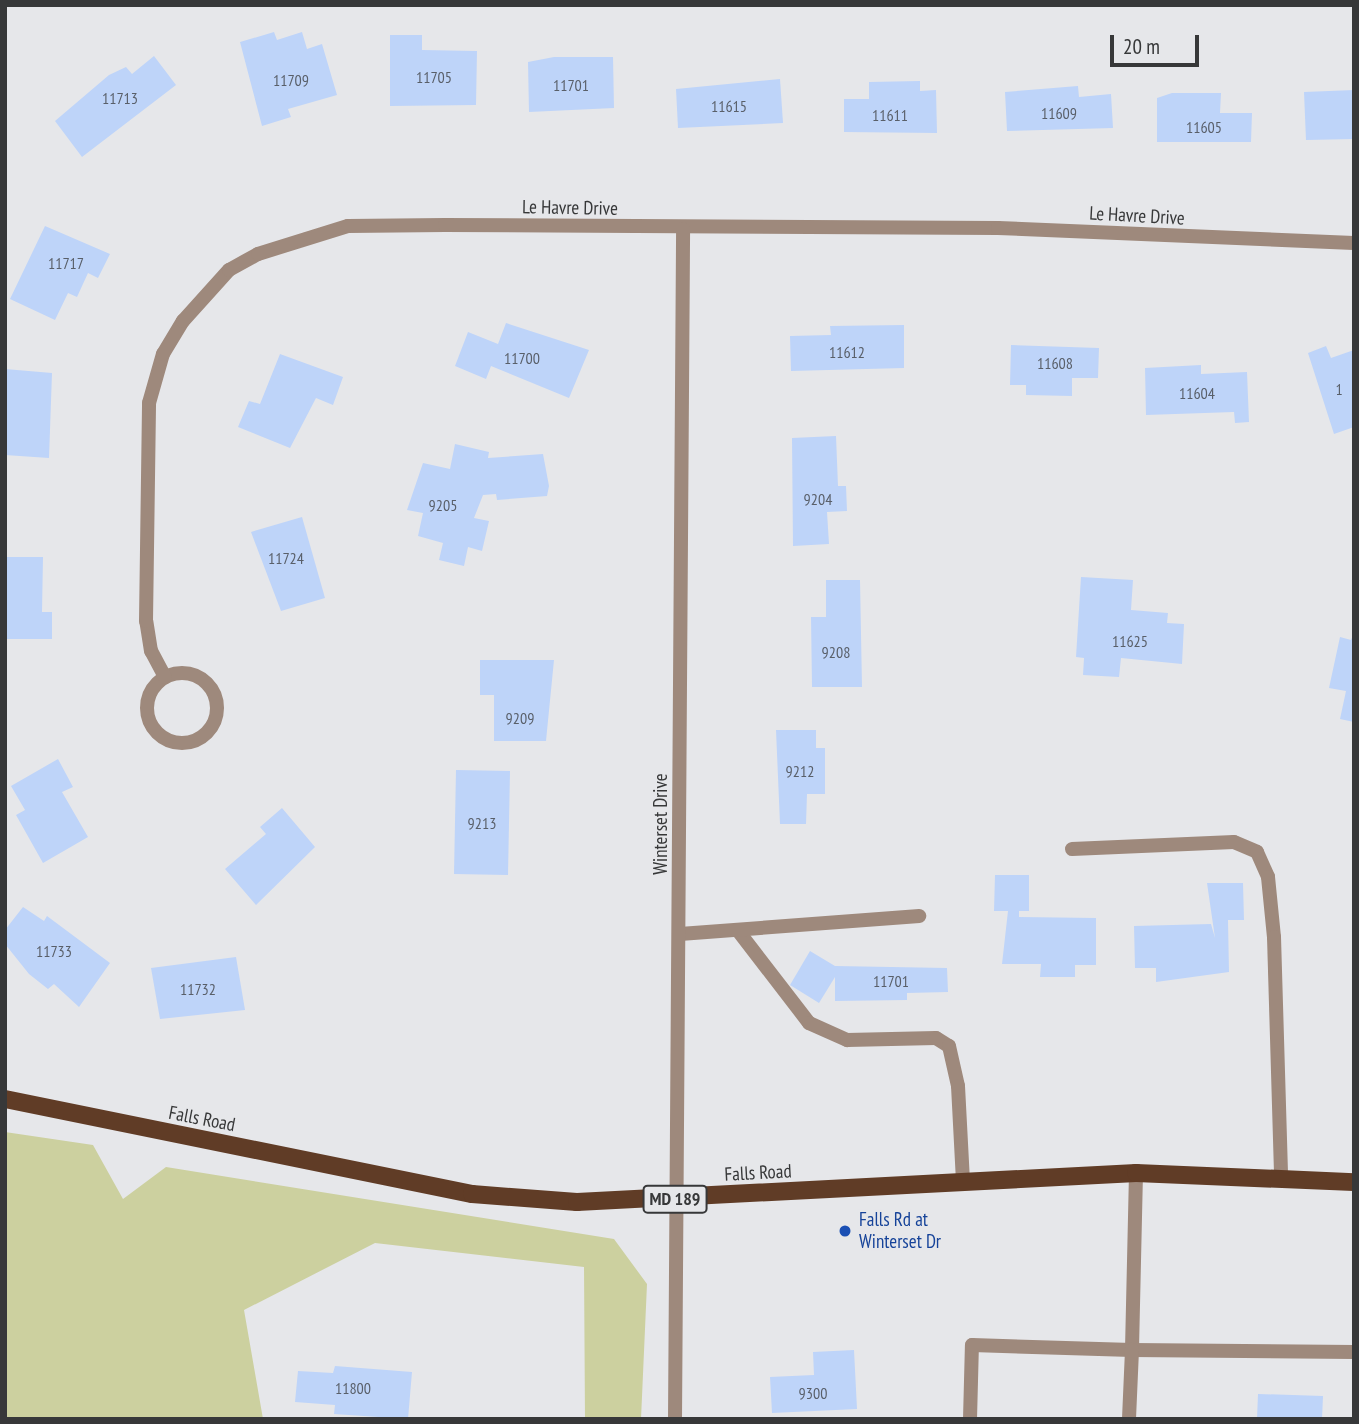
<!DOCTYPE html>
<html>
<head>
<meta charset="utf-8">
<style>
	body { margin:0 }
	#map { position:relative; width:1359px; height:1424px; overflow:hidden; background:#e6e7ea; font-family:"PT Sans Narrow",sans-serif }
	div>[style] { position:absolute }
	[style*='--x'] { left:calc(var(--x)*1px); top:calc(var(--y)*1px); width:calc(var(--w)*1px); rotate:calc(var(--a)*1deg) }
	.green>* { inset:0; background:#ccd09f }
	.building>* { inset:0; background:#bed4f9 }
	.lane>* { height:14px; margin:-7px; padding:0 7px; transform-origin:7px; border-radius:7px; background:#9e897c }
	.street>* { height:14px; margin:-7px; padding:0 7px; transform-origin:7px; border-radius:7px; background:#9e897c }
	.street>.ring { margin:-7px; padding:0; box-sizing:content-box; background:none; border:14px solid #9e897c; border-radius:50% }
	.primary>* { height:18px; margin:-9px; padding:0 9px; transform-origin:9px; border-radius:9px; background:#603c26 }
	.dots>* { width:19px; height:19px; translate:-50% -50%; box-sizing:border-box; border:4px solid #e6e7ea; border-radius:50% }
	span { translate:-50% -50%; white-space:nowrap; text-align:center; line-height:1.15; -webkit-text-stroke:5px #e6e7ea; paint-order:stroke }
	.number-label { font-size:16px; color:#595f69 }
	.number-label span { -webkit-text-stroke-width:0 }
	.shield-label span { padding:2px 5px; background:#e6e7ea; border:2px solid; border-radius:5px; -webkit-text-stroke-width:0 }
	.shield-label { font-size:18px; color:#373839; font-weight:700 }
	.street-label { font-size:19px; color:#373839 }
	.transit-label { font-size:19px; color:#164399 }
	.left { translate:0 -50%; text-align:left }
	.frame { position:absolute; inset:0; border:7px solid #373839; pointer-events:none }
	.scale { position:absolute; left:1110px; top:35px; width:89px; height:32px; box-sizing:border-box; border:4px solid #373839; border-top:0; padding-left:9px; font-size:21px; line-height:24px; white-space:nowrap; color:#373839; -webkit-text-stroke:5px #e6e7ea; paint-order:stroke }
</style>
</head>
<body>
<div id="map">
	<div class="green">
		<i style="clip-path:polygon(5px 1132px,93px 1145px,123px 1199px,166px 1167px,614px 1239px,647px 1284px,641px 1419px,585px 1419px,584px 1267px,375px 1243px,244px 1310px,263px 1419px,5px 1419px)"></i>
	</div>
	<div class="building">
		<i style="clip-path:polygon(274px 32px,277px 40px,302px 32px,307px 49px,322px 44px,337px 95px,288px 109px,291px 117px,262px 126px,240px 42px)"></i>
		<i style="clip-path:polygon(390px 35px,422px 35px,422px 50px,477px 51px,476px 105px,390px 106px)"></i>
		<i style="clip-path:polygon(154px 56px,176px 85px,82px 157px,55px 121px,109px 75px,126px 67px,132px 74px)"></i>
		<i style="clip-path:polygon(554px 57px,613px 57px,614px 108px,529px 112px,528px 62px)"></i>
		<i style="clip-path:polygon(780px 79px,783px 123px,678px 128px,676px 89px)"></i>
		<i style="clip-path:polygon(920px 81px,920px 91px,936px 90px,937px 133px,844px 132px,844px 99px,869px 99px,869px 82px)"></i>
		<i style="clip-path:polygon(1078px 86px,1079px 97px,1111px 94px,1113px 128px,1007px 131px,1005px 92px)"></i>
		<i style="clip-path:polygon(1354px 90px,1354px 139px,1306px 140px,1304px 92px)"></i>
		<i style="clip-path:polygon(1172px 93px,1221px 93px,1220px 113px,1252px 113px,1251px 142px,1157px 142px,1157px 98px)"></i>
		<i style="clip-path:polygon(45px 226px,110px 254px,98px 278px,88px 273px,77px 297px,68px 293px,55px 320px,10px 299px)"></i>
		<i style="clip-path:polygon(506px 323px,589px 350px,569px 398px,491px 366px,486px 379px,455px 366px,468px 332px,498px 344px)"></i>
		<i style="clip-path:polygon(904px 325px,904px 368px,791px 371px,790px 336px,831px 335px,830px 326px)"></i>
		<i style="clip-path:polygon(1011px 345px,1099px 348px,1098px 378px,1072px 378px,1072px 396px,1026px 395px,1026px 385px,1010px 385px)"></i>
		<i style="clip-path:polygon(1326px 346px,1331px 358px,1354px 350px,1354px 427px,1334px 434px,1308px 353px)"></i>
		<i style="clip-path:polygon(280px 354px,343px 377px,333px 405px,316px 398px,290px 448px,238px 427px,249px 401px,260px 404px)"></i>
		<i style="clip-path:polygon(1201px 365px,1201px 374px,1247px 372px,1249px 422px,1235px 423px,1234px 412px,1146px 415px,1145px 368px)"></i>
		<i style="clip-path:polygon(5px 369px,52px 373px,49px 458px,5px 455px)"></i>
		<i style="clip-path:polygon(836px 436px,838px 486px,846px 486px,847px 511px,827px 512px,829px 544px,793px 546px,792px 438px)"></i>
		<i style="clip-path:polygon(455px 444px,489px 452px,488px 458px,543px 454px,549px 486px,547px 496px,497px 500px,496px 494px,483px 495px,474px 518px,489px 521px,482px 551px,468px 547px,464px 566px,439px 560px,443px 543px,418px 536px,423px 513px,407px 510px,423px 463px,450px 469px)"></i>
		<i style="clip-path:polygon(302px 517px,325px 598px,281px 611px,251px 532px)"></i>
		<i style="clip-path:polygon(5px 557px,43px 557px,42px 612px,52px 612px,52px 639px,5px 639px)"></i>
		<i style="clip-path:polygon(1081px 577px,1133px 580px,1131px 610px,1168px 613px,1167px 623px,1184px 624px,1182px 664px,1121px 658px,1119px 677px,1083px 675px,1084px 658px,1076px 657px)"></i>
		<i style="clip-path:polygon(826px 580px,860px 580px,862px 687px,812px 687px,811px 617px,826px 617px)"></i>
		<i style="clip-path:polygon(1353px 635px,1354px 635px,1354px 722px,1340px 719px,1346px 691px,1329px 688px,1340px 637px,1351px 640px)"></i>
		<i style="clip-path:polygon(480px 660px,554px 660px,546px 741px,494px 741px,494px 695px,480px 695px)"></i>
		<i style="clip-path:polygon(776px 730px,816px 730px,816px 748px,825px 748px,825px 794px,807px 794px,806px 824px,780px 824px)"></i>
		<i style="clip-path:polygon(58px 759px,73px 787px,62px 792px,88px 837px,43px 863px,16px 815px,25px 810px,11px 786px)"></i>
		<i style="clip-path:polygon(456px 770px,510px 771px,508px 875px,454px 874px)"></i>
		<i style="clip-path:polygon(282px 808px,315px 847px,256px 905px,225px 869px,266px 834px,260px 827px)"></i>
		<i style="clip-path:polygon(995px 875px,1029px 875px,1029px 911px,1019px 911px,1019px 917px,1096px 918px,1096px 965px,1075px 965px,1075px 977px,1040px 977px,1041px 964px,1002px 964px,1008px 911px,994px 911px)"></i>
		<i style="clip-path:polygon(1207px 883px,1243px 883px,1244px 920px,1228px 920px,1229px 972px,1156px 982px,1156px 968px,1135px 968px,1134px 926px,1211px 924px,1215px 938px)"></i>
		<i style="clip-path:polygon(23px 907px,44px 921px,47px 916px,110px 963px,79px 1007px,54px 984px,48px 989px,29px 974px,5px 944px,5px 930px)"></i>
		<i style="clip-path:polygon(810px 951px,835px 966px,947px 968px,948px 992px,907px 993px,907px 1000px,835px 1001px,835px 977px,819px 1003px,790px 985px)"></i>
		<i style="clip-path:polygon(236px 957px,245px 1010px,160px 1019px,151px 968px)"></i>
		<i style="clip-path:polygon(854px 1350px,857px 1409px,772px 1413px,770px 1377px,814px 1375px,813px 1352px)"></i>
		<i style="clip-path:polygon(335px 1366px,412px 1372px,408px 1419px,334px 1414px,335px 1405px,295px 1402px,298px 1371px,333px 1373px)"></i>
		<i style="clip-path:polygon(1258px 1394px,1323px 1396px,1322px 1419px,1257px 1419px)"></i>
	</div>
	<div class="lane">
		<i style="--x:1072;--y:849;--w:162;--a:-2.5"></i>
		<i style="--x:1234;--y:842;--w:25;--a:23"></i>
		<i style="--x:1257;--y:852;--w:27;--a:66"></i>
		<i style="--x:1268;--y:877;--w:60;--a:84.3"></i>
		<i style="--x:1274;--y:937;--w:240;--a:88.3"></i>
		<i style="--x:739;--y:932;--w:115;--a:52.4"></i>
		<i style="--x:809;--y:1023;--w:42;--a:24.1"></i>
		<i style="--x:847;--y:1040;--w:89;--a:-1.3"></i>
		<i style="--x:936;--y:1038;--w:15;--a:32"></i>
		<i style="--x:949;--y:1046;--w:41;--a:77.3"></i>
		<i style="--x:958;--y:1086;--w:95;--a:87"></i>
		<i style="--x:680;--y:934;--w:240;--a:-4.3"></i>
		<i style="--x:1136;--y:1173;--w:177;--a:91.3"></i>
		<i style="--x:1132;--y:1350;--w:222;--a:0.5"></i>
		<i style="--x:970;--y:1419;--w:74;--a:-88.5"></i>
		<i style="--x:972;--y:1345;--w:160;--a:1.8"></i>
		<i style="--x:1132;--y:1350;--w:69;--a:92.5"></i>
	</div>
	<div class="street">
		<i class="ring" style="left:147px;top:673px;width:56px;height:56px"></i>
		<i style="--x:165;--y:677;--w:30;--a:-118"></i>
		<i style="--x:151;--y:651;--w:30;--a:-99"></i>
		<i style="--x:146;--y:621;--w:218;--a:-89.2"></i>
		<i style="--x:149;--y:403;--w:51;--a:-74.1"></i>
		<i style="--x:163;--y:354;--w:39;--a:-59"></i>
		<i style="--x:183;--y:321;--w:69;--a:-48"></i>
		<i style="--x:229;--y:270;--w:33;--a:-29"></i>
		<i style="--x:258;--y:254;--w:94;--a:-17.3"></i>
		<i style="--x:348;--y:226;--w:97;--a:-0.6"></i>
		<i style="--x:445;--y:225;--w:553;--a:0.31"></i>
		<i style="--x:998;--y:228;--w:356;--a:2.4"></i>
		<i style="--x:675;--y:1419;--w:1190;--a:-89.61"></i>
	</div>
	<div class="primary">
		<i style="--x:5;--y:1099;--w:477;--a:11.5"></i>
		<i style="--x:472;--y:1194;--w:105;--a:4.4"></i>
		<i style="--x:577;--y:1202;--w:560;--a:-2.97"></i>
		<i style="--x:1136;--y:1173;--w:218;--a:2.4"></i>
	</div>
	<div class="dots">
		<i style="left:845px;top:1231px;background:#1a4fb4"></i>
	</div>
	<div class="number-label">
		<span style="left:434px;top:77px">11705</span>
		<span style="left:291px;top:80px">11709</span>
		<span style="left:571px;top:85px">11701</span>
		<span style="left:120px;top:98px">11713</span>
		<span style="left:729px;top:106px">11615</span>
		<span style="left:1059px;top:113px">11609</span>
		<span style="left:890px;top:115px">11611</span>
		<span style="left:1204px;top:127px">11605</span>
		<span style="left:66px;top:263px">11717</span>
		<span style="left:847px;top:352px">11612</span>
		<span style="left:522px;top:358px">11700</span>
		<span style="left:1055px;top:363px">11608</span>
		<span style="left:1339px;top:389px">1</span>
		<span style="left:1197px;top:393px">11604</span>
		<span style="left:818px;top:499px">9204</span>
		<span style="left:443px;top:505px">9205</span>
		<span style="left:286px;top:558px">11724</span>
		<span style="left:1130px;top:641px">11625</span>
		<span style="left:836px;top:652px">9208</span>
		<span style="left:520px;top:718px">9209</span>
		<span style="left:800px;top:771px">9212</span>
		<span style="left:482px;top:823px">9213</span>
		<span style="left:54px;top:951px">11733</span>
		<span style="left:891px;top:981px">11701</span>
		<span style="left:198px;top:989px">11732</span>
		<span style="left:353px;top:1388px">11800</span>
		<span style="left:813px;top:1393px">9300</span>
	</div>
	<div class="shield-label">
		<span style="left:675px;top:1199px">MD 189</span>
	</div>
	<div class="street-label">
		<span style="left:570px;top:208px;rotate:1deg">Le Havre Drive</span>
		<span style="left:1137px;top:216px;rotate:3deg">Le Havre Drive</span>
		<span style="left:661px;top:824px;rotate:-90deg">Winterset Drive</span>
		<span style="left:202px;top:1119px;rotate:11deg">Falls Road</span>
		<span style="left:758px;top:1173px;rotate:-3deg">Falls Road</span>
	</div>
	<div class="transit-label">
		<span class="left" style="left:859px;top:1231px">Falls Rd at<br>Winterset Dr</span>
	</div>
	<div class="frame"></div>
	<div class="scale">20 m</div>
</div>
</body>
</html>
